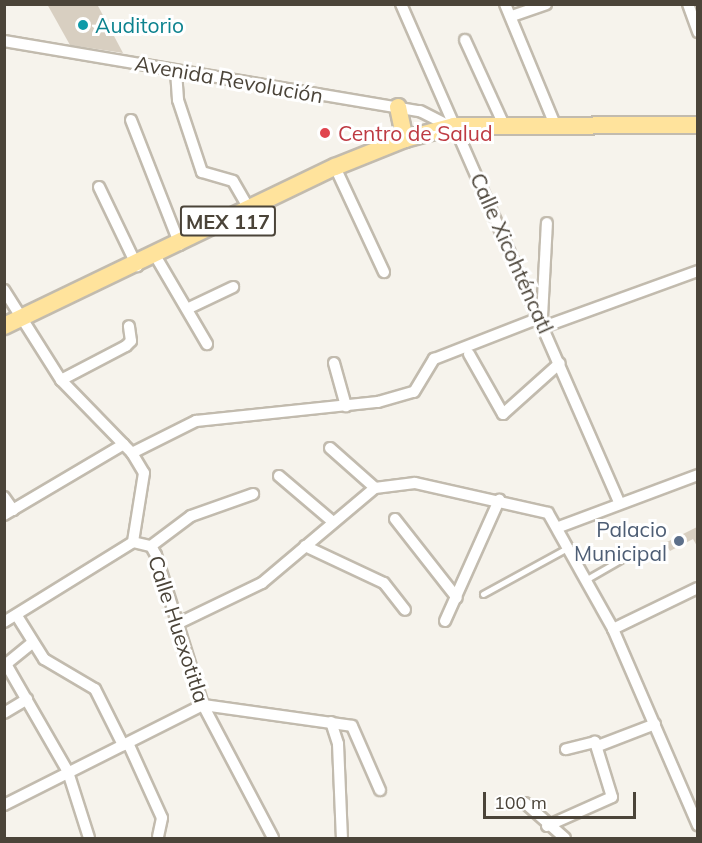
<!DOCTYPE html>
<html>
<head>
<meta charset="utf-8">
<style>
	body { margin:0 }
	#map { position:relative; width:702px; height:843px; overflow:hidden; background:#f6f3ec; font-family:Mulish,sans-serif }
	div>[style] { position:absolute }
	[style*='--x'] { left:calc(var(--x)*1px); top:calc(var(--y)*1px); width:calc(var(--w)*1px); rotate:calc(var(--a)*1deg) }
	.building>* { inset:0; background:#d8cfc1 }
	.roads { filter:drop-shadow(2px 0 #c2bbae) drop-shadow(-2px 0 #c2bbae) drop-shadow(0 2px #c2bbae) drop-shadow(0 -2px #c2bbae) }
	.lane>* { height:5px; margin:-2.5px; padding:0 2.5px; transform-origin:2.5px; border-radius:2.5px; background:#fff }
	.street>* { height:10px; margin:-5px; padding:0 5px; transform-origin:5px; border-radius:5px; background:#fff }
	.primary>* { height:16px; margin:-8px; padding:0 8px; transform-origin:8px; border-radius:8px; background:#ffe39c }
	.dots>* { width:16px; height:16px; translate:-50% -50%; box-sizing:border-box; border:3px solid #fff; border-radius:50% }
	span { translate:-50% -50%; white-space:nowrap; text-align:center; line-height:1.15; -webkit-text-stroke:6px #fff; paint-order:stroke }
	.shield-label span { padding:2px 4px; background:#fff; border:2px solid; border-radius:4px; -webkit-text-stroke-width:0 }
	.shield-label { font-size:20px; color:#4b4439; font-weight:700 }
	.culture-label { font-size:21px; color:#0d838f }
	.left { translate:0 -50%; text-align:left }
	.street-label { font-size:21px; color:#4b4439 }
	.health-label { font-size:21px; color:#be3a42 }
	.service-label { font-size:21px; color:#4e5e75 }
	.right { translate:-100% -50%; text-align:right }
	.frame { position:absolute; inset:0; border:6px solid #4b4439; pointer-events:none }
	.scale { position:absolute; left:483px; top:792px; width:153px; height:27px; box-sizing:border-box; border:3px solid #4b4439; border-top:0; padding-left:8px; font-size:18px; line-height:21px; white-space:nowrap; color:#4b4439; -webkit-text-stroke:4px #fff; paint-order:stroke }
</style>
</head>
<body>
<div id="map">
	<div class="building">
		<i style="clip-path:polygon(47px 4px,97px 4px,123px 53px,70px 45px)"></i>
		<i style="clip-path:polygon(697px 527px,698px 548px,693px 539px,670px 551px,665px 543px)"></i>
	</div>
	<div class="roads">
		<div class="lane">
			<i style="--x:587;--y:579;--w:54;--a:-29.9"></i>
			<i style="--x:483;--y:594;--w:98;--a:-28.7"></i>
		</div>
		<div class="street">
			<i style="--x:401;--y:4;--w:544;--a:66.36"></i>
			<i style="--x:505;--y:4;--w:131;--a:67.5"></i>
			<i style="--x:688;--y:4;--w:30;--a:70"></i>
			<i style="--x:512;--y:16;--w:36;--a:-19"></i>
			<i style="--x:465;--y:40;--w:94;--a:65.4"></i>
			<i style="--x:4;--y:41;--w:422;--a:9.6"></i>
			<i style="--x:420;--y:111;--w:33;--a:27"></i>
			<i style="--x:176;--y:71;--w:29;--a:86"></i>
			<i style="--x:178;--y:100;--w:76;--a:71.6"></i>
			<i style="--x:202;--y:172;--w:32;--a:16"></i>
			<i style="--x:233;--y:181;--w:34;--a:60"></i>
			<i style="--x:131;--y:120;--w:134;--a:68.6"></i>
			<i style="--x:335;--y:167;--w:116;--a:65"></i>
			<i style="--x:99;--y:187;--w:88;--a:64.3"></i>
			<i style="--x:156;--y:257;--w:101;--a:59.6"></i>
			<i style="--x:4;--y:290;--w:107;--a:57.7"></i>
			<i style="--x:61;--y:380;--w:102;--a:45.8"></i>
			<i style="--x:132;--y:453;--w:23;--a:59"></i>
			<i style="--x:144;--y:473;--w:70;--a:99.1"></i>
			<i style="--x:189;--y:308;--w:49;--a:-25.5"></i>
			<i style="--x:546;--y:326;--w:162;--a:-19.9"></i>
			<i style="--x:469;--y:354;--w:69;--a:60.5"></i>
			<i style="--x:503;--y:414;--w:76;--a:-41.8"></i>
			<i style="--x:334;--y:363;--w:45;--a:74.4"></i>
			<i style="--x:61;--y:380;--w:73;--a:-27.6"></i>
			<i style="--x:126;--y:346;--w:7;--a:-45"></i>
			<i style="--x:131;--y:341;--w:15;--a:-98"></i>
			<i style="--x:330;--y:448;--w:60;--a:41.6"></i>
			<i style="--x:132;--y:453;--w:72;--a:-26.6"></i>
			<i style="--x:196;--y:421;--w:183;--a:-6"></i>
			<i style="--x:378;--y:402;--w:37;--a:-16"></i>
			<i style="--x:414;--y:392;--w:39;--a:-59"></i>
			<i style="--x:434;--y:359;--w:116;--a:-21.3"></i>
			<i style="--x:542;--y:317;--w:94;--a:-87"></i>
			<i style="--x:279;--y:476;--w:71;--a:40.4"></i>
			<i style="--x:4;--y:497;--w:16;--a:55"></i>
			<i style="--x:4;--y:515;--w:139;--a:-30.6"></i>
			<i style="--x:395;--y:519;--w:100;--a:51.9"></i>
			<i style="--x:559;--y:527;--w:148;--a:-20.5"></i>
			<i style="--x:133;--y:542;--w:18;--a:13"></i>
			<i style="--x:151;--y:546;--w:10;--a:61"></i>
			<i style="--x:156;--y:555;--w:157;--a:72.6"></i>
			<i style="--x:203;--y:705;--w:150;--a:62.2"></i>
			<i style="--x:151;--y:546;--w:50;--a:-36.9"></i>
			<i style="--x:191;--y:516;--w:66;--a:-19.5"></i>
			<i style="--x:305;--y:546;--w:87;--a:25.1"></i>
			<i style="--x:384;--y:583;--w:34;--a:52"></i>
			<i style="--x:17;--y:616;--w:51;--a:57.9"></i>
			<i style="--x:44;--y:659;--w:59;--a:30.5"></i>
			<i style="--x:95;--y:689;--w:63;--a:63.4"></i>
			<i style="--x:445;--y:621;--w:133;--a:-65.9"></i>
			<i style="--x:4;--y:622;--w:152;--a:-31.8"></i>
			<i style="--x:179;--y:623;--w:92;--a:-25.7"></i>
			<i style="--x:262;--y:583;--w:148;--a:-40.1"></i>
			<i style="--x:375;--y:488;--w:40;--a:-7.1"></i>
			<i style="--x:415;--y:483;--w:136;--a:12.7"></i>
			<i style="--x:548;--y:513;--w:133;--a:60.7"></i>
			<i style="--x:613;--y:629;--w:214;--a:66.6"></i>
			<i style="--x:613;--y:629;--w:94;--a:-25.8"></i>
			<i style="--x:32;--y:643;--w:33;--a:141"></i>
			<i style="--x:6;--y:664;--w:125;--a:60.1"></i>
			<i style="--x:68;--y:772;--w:69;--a:72.3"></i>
			<i style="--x:4;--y:713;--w:27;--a:-31"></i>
			<i style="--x:331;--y:722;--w:23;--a:72"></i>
			<i style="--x:338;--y:744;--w:94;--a:87.6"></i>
			<i style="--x:128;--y:743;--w:82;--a:65.6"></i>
			<i style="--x:162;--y:818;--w:19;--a:102"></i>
			<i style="--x:598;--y:746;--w:61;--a:-21.1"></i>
			<i style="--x:525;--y:803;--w:53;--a:41.2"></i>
			<i style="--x:4;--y:805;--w:223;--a:-26.7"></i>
			<i style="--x:203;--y:705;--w:150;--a:8"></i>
			<i style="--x:352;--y:726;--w:70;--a:66.4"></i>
			<i style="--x:547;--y:826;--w:71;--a:-24"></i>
			<i style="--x:612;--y:797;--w:58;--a:-107.2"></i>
			<i style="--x:595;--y:742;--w:30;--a:166"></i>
		</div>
		<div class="primary">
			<i style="--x:398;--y:107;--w:33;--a:78"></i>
			<i style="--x:4;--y:326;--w:367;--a:-25.7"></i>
			<i style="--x:335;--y:167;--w:75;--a:-21.8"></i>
			<i style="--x:405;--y:139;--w:51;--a:-14.9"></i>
			<i style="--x:454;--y:126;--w:244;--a:-0.2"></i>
		</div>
	</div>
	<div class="dots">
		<i style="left:83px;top:25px;background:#0f9aa8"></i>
		<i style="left:325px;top:133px;background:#e0444e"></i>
		<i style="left:679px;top:541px;background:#5c6f8a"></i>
	</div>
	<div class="shield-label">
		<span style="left:228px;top:221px">MEX 117</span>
	</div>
	<div class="culture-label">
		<span class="left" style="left:95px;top:25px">Auditorio</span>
	</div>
	<div class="street-label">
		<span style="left:229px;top:79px;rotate:10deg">Avenida Revolución</span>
		<span style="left:512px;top:253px;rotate:66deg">Calle Xicohténcatl</span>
		<span style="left:179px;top:629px;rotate:72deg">Calle Huexotitla</span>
	</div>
	<div class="health-label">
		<span class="left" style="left:338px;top:133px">Centro de Salud</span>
	</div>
	<div class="service-label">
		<span class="right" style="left:667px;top:541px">Palacio<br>Municipal</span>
	</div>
	<div class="frame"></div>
	<div class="scale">100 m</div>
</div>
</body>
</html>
